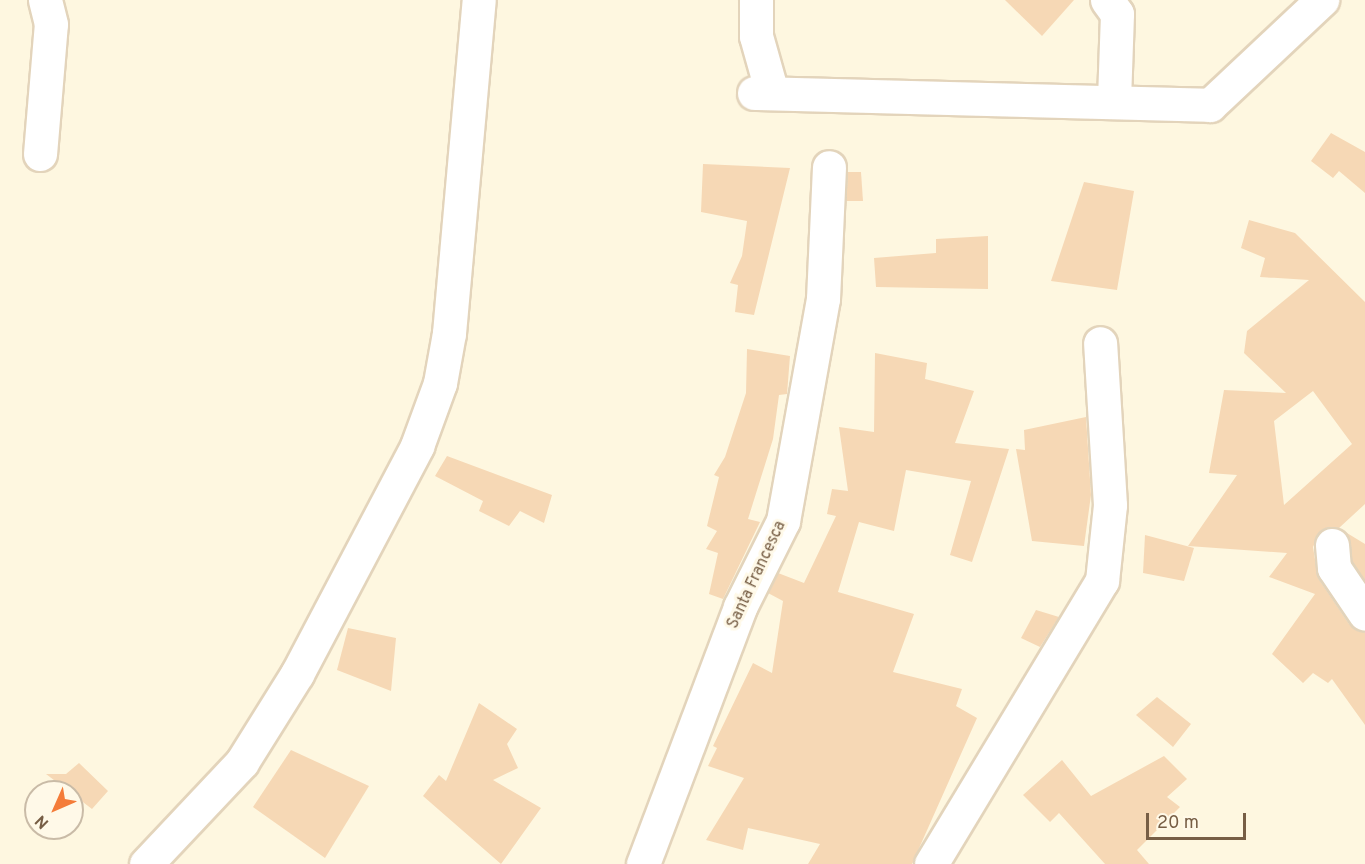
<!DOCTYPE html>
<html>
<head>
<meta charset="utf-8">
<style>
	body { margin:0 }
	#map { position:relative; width:1365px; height:864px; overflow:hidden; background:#fef7e0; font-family:Overpass,sans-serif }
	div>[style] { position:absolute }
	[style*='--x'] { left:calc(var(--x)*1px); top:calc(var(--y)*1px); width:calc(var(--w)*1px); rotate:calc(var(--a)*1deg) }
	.building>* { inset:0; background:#f6d8b5 }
	.roads { filter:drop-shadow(2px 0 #e3d4bb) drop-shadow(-2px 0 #e3d4bb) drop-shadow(0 2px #e3d4bb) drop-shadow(0 -2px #e3d4bb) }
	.minor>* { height:33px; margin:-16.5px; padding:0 16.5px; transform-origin:16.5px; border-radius:16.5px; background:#fff }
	span { translate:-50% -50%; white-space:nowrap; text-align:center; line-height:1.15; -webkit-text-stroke:6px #fff9e8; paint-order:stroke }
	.street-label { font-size:16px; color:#775e45 }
	.north { position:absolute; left:24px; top:780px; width:60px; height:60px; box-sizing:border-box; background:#fff9e8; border:2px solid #c9bba7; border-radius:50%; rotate:225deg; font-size:16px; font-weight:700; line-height:24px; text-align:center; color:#775e45 }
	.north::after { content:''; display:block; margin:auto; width:21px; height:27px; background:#f47c39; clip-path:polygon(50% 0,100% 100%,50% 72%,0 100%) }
	.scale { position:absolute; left:1146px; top:813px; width:100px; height:27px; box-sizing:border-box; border:3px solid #775e45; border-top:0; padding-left:8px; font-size:18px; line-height:21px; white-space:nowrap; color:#775e45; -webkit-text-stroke:4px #fff9e8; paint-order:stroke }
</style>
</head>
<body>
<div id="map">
	<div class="building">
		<i style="clip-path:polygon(1005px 0,1074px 0,1042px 36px)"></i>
		<i style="clip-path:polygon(1331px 133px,1365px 152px,1365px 193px,1339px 171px,1333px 178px,1311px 161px)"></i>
		<i style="clip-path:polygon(703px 164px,790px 168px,754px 315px,735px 312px,738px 285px,730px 283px,742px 256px,747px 221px,701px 212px)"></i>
		<i style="clip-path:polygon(848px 172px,861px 172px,863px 201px,846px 201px)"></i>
		<i style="clip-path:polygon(1084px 182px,1134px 191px,1117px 290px,1051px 281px)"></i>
		<i style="clip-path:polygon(evenodd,1249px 220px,1295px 233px,1365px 302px,1365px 504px,1339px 528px,1321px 530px,1313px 547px,1318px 578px,1349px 624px,1365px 633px,1365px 725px,1332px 679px,1328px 683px,1313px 673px,1303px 683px,1272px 654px,1315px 594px,1269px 577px,1287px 553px,1188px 546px,1237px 475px,1209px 473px,1224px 390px,1286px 393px,1244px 353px,1247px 331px,1309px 280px,1260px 277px,1265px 258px,1241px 248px,1249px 220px,1313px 391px,1352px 444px,1284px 505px,1274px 421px,1313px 391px)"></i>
		<i style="clip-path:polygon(988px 236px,988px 289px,876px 287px,874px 258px,936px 253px,936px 239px)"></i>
		<i style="clip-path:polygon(747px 349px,790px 356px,787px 394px,779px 395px,773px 439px,748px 519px,760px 522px,723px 599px,709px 594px,718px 553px,706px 549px,717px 531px,707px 526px,719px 477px,714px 475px,725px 457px,746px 393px)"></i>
		<i style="clip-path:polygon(875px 353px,927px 363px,925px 379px,974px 391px,955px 443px,1009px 449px,972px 562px,950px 555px,971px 481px,906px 470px,894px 531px,859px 522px,838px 592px,914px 614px,893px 672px,962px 689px,956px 706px,977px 718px,912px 864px,808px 864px,820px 844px,748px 828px,743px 850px,706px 840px,744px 778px,708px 766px,717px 748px,713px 746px,753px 663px,772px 673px,783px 601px,768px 593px,778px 573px,804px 583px,836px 516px,827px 514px,832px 489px,848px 491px,839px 427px,874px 432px)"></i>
		<i style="clip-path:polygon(1086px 417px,1091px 495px,1084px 546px,1032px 541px,1016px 449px,1025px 450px,1024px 430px)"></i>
		<i style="clip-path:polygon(447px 456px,552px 495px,544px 523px,520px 511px,509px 526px,479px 511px,483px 501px,435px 476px)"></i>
		<i style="clip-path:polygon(1342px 530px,1365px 544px,1365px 580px,1352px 562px)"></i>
		<i style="clip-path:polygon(1145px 535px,1194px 548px,1184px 581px,1143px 573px)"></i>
		<i style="clip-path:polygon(1036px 610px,1059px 617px,1040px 647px,1021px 638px)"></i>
		<i style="clip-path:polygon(348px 628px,396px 638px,391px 691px,337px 670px)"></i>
		<i style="clip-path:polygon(1157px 697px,1191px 724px,1173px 747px,1136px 715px)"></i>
		<i style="clip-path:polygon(479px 703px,517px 729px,507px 744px,518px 768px,493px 780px,541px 808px,501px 864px,423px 796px,439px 775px,446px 781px)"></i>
		<i style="clip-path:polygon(291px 750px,369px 786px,325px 858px,253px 807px)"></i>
		<i style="clip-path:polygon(1164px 756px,1187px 779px,1167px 797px,1180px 807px,1137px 850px,1149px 864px,1105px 864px,1059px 813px,1050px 822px,1023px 795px,1062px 760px,1091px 796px)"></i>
		<i style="clip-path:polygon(79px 763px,108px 791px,92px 809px,46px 774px,66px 774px)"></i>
	</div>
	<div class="roads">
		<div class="minor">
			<i style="--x:756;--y:0;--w:36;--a:90"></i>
			<i style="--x:756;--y:36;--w:59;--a:74.3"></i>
			<i style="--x:1107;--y:0;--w:17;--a:54"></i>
			<i style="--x:1117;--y:14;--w:87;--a:92"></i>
			<i style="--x:754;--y:93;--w:456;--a:1.5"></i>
			<i style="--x:1210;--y:105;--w:154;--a:-43.2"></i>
			<i style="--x:40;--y:154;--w:130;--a:-85.2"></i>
			<i style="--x:51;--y:24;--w:25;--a:-104"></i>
			<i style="--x:1332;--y:545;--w:23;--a:85"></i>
			<i style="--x:1334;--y:568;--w:55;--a:56"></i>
			<i style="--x:146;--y:864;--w:140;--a:-46.7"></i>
			<i style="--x:242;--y:762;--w:104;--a:-58"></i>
			<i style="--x:297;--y:674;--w:258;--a:-62.2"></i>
			<i style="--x:417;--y:446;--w:67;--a:-69.9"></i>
			<i style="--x:440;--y:383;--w:51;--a:-79.8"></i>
			<i style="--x:449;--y:333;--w:334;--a:-84.9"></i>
			<i style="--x:643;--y:864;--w:275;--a:-69.3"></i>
			<i style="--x:740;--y:607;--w:96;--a:-63.4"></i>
			<i style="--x:783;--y:521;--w:226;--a:-79.8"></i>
			<i style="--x:823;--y:299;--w:132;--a:-87.4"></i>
			<i style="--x:931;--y:864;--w:331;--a:-58.9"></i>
			<i style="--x:1102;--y:581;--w:76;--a:-84"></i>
			<i style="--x:1110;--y:505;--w:162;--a:-93.5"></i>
		</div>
	</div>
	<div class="street-label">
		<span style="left:757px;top:575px;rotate:-65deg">Santa Francesca</span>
	</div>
	<div class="north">N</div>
	<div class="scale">20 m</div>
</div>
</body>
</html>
